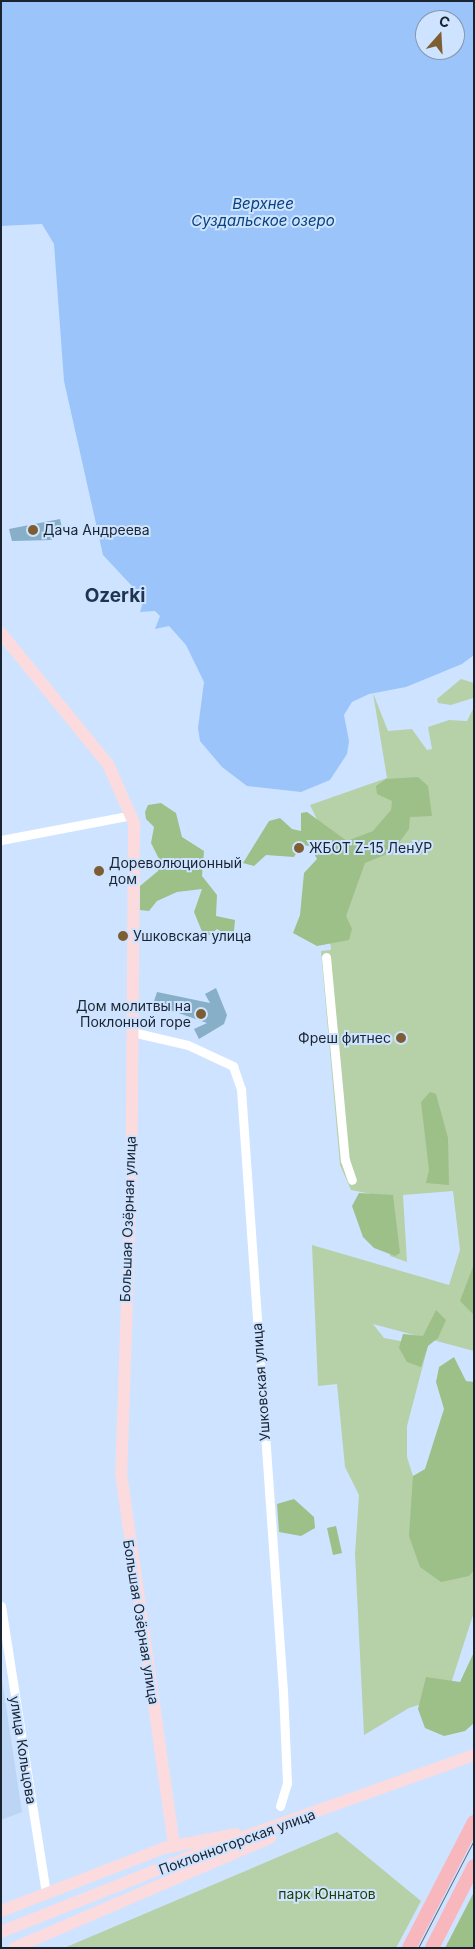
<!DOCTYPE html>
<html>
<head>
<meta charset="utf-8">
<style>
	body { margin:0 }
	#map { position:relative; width:475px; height:1949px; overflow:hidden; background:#cee3ff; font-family:Inter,sans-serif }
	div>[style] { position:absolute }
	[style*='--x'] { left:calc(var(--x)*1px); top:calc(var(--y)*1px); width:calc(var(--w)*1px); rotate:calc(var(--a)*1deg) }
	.built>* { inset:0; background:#bcd5f4 }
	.green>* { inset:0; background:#b6d0a8 }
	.forest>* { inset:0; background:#9cc087 }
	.water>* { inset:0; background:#9bc5fa }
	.building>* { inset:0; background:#87afc7 }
	.street>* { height:9px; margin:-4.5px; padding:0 4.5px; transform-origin:4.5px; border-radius:4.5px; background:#fff }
	.secondary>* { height:12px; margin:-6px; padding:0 6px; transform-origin:6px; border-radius:6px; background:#fbdbde }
	.primary>* { height:14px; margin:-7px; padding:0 7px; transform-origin:7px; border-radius:7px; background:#f8b6bd }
	.tram>* { height:1px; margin:-0.5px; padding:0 0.5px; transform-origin:0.5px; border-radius:0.5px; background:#5d6b7e }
	.dots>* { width:14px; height:14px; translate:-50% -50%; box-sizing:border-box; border:2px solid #cee3ff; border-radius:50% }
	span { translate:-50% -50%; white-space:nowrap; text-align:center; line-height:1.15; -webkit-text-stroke:4px #cee3ff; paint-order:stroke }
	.poi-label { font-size:14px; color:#1a2431 }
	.left { translate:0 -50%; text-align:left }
	.right { translate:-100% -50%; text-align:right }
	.street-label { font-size:14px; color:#1a2431 }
	.park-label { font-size:14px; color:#1e3e01 }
	.water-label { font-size:15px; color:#06427f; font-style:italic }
	.district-label { font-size:19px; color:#1f354f; font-weight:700 }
	.frame { position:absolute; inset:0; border:2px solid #1a2431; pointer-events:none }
	.north { position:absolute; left:415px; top:10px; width:50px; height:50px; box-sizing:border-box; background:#cee3ff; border:1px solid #8697ad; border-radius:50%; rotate:19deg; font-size:14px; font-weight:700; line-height:20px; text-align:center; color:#1a2431 }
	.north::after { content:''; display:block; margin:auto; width:18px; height:22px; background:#7d5e33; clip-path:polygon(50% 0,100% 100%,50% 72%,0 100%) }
</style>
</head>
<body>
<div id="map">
	<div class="built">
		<i style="clip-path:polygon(1px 1673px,22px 1812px,1px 1820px)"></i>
	</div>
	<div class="green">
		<i style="clip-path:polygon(461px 679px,474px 683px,473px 698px,451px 705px,438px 703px,437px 699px)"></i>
		<i style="clip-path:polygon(373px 693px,388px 731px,412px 729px,427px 750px,432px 749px,428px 727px,449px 720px,467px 721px,474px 707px,474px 1351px,373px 1324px,384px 1338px,428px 1346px,407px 1426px,407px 1457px,413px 1476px,474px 1463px,474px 1612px,447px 1696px,409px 1708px,364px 1735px,355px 1554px,359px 1495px,345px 1467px,337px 1384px,318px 1386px,312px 1245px,449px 1285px,460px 1250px,453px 1191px,403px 1195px,407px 1262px,390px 1256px,392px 1198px,351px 1190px,340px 1165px,321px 951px,331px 950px,329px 930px,338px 863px,310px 805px,387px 778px)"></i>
		<i style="clip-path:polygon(337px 1832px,421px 1901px,396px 1948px,64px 1948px)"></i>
	</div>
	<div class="forest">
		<i style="clip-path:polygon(418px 777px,428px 786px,432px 816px,410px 817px,409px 829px,392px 852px,365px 863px,346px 916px,352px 929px,349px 940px,317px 946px,293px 933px,300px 915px,304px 873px,317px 859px,310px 846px,301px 845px,294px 857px,266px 855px,254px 866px,243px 863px,269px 821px,280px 818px,292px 829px,301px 831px,301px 813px,307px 812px,347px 841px,373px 831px,391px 810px,392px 801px,377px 794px,376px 786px,386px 779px)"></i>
		<i style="clip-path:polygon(161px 803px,176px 813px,182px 837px,204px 851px,202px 876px,217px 895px,216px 916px,235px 920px,234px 931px,227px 935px,217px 929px,210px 935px,203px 934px,194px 912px,202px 889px,177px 892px,157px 901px,149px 911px,140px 910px,140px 886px,158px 871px,160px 861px,151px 843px,154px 827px,146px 819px,145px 812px,148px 805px)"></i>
		<i style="clip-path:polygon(430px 1092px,436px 1094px,448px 1138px,449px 1185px,426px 1183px,429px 1170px,421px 1102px)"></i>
		<i style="clip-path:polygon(359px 1193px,393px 1195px,400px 1253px,395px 1256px,374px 1248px,363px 1237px,352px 1206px)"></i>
		<i style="clip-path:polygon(474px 1264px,474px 1315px,460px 1301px)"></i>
		<i style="clip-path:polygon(436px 1310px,446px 1320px,438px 1338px,428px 1346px,421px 1367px,407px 1362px,399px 1348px,403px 1334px,423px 1336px)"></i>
		<i style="clip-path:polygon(454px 1357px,466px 1381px,474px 1382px,474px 1570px,469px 1576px,441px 1582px,420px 1567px,409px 1536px,413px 1476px,425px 1469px,444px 1409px,436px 1382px,439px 1367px)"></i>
		<i style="clip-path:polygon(294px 1499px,314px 1517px,315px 1528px,301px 1536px,279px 1532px,277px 1504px)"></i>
		<i style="clip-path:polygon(336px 1526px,342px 1553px,333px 1555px,327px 1528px)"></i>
		<i style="clip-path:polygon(474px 1652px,474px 1723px,465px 1731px,444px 1736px,425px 1728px,418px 1709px,426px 1677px,460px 1682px)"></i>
		<i style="clip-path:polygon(474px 1892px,474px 1948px,445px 1948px)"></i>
	</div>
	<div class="water">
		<i style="clip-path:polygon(evenodd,1px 1px,474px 1px,474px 655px,462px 664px,406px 687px,369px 694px,352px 702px,344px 715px,349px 741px,347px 754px,330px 780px,301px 792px,247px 786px,222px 767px,200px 741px,198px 728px,204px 682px,186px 645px,169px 626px,155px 629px,160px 616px,155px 611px,140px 612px,144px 599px,103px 555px,64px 381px,54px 244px,42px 224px,1px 226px,1px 1px,425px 20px,455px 20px,455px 50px,425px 50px,425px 20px)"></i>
	</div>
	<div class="building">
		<i style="clip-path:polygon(60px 519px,62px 528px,50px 531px,52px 540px,12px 541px,9px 529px)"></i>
		<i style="clip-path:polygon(216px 988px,227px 1015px,224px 1024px,199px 1039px,194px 1029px,207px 1023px,153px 1004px,157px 992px,210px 1003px,205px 994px)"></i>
	</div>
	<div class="street">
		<i style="--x:1;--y:840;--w:133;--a:-10.8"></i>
		<i style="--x:326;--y:957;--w:204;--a:84.7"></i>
		<i style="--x:345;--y:1160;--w:21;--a:71"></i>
		<i style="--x:132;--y:1032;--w:57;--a:13.1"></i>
		<i style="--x:188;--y:1045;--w:50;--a:25"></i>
		<i style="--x:233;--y:1066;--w:24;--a:71"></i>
		<i style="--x:241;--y:1089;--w:603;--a:86.01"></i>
		<i style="--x:283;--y:1691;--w:92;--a:87.5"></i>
		<i style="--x:287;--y:1783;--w:24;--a:107"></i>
		<i style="--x:1;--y:1606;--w:291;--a:81.1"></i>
	</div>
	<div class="secondary">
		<i style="--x:1;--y:633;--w:169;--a:50.8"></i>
		<i style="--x:108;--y:764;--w:64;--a:66.2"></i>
		<i style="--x:134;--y:823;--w:326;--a:90.4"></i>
		<i style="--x:132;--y:1149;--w:324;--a:91.9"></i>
		<i style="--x:121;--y:1473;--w:376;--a:81.9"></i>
		<i style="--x:1;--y:1911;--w:175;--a:-21.1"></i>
		<i style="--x:164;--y:1848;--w:73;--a:-11"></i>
		<i style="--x:1;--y:1932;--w:225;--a:-21.7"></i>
		<i style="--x:210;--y:1849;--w:280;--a:-19.6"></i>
		<i style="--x:14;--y:1948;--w:279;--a:-23.3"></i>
	</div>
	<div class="primary">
		<i style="--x:409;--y:1948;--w:142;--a:-62.7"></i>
		<i style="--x:432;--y:1948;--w:92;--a:-62.9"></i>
	</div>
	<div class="tram">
		<i style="--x:418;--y:1948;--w:122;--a:-62.6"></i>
	</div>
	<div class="dots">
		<i style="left:33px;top:530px;background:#7d5e33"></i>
		<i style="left:299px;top:848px;background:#7d5e33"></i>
		<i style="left:99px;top:871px;background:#7d5e33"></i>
		<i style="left:123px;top:936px;background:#7d5e33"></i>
		<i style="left:201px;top:1014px;background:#7d5e33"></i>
		<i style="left:401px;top:1038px;background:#7d5e33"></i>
	</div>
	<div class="poi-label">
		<span class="left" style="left:43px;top:530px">Дача Андреева</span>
		<span class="left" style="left:309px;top:848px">ЖБОТ Z-15 ЛенУР</span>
		<span class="left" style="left:109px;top:871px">Дореволюционный<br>дом</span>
		<span class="left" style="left:133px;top:936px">Ушковская улица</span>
		<span class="right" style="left:191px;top:1014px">Дом молитвы на<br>Поклонной горе</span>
		<span class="right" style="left:391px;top:1038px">Фреш фитнес</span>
	</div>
	<div class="street-label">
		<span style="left:128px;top:1219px;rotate:-88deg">Большая Озёрная улица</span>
		<span style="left:261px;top:1382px;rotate:-94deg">Ушковская улица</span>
		<span style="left:141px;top:1622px;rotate:81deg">Большая Озёрная улица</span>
		<span style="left:23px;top:1750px;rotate:81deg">улица Кольцова</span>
		<span style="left:237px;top:1842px;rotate:-20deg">Поклонногорская улица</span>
	</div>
	<div class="park-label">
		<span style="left:327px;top:1894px">парк Юннатов</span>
	</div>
	<div class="water-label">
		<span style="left:263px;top:212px">Верхнее<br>Суздальское озеро</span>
	</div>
	<div class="district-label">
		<span style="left:115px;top:596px">Ozerki</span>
	</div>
	<div class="frame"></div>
	<div class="north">С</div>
</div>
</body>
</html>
